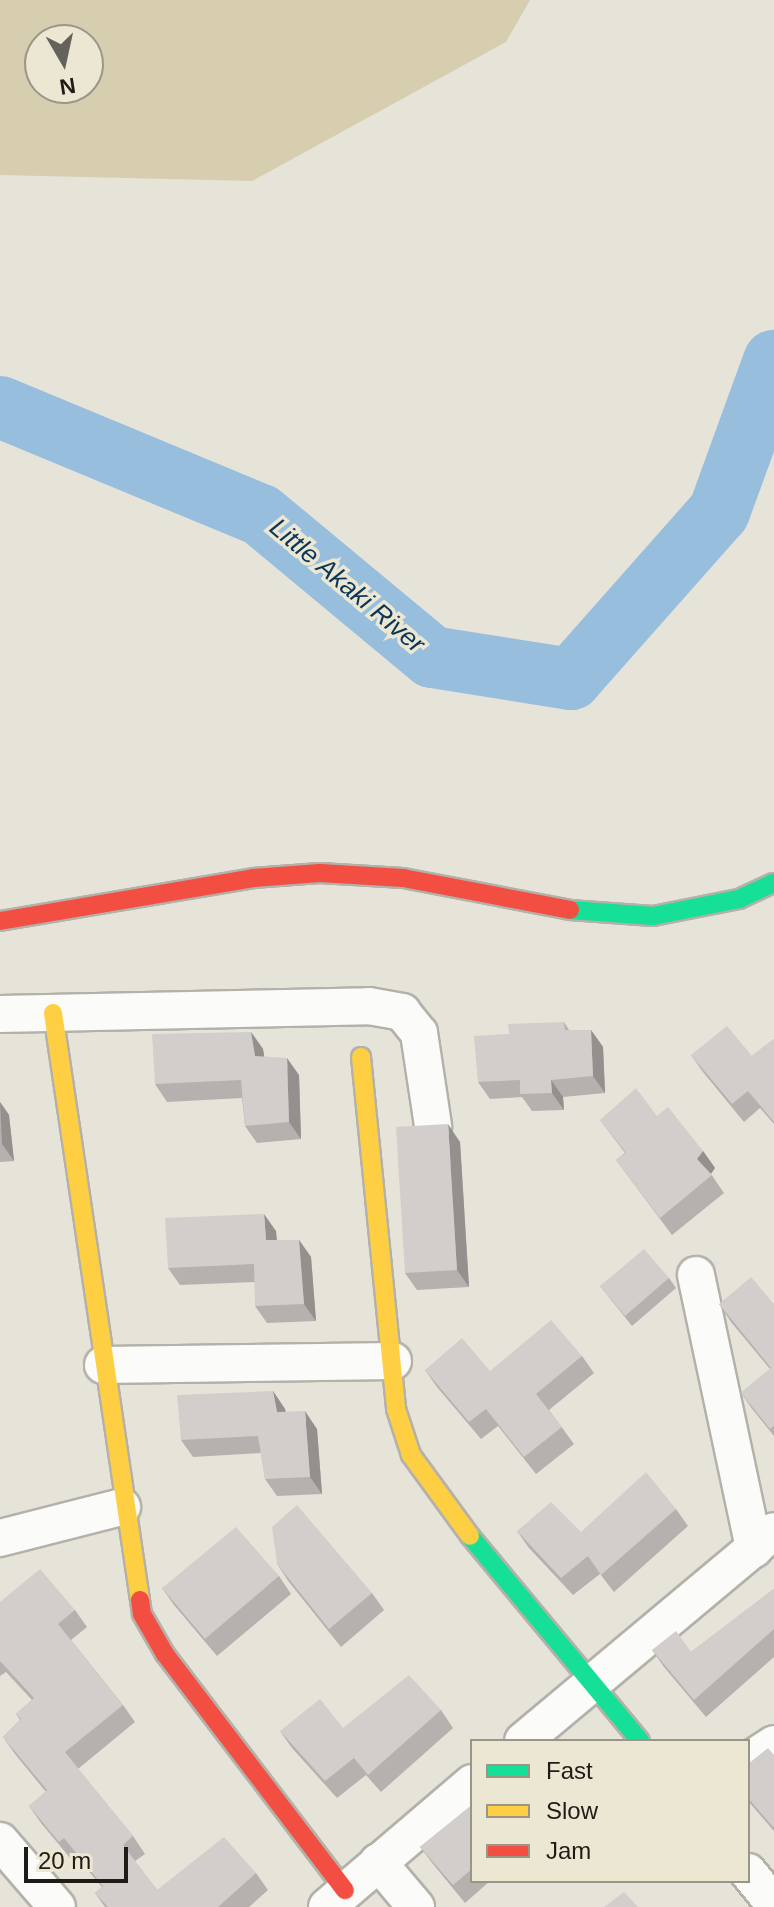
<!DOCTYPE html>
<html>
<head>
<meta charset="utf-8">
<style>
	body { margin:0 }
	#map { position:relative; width:774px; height:1907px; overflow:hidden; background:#e6e4d9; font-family:Arial,sans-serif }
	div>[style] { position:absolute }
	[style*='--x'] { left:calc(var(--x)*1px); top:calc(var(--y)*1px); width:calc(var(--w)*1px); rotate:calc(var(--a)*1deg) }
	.green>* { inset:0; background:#d6ceaf }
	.river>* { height:62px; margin:-31px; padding:0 31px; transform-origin:31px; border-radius:31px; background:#98bede }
	.roads { filter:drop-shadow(2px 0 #b3b1a9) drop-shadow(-2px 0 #b3b1a9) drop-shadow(0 2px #b3b1a9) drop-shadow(0 -2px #b3b1a9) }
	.street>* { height:36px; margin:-18px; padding:0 18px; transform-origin:18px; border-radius:18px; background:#fbfbf9 }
	.fast>* { height:18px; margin:-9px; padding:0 9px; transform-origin:9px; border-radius:9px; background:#16e098 }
	.slow>* { height:18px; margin:-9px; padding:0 9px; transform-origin:9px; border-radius:9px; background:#ffcf43 }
	.jam>* { height:18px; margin:-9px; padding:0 9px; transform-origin:9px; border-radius:9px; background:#f24e42 }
	.wall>* { inset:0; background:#b5b1af }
	.shaded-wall>* { inset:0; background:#93908e }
	.building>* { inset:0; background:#d2cecb }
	span { translate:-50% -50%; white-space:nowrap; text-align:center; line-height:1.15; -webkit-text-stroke:7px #ece7d3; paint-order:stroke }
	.water-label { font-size:26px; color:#0c3658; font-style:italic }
	.legend { position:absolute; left:470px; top:1739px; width:280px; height:144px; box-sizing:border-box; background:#ece7d3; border:2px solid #9a9687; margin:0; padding:10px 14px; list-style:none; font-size:24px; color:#1e1c15 }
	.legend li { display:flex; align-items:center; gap:16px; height:40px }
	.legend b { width:40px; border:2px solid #9a9687 }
	.north { position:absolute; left:24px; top:24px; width:80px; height:80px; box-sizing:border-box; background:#ece7d3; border:2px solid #9a9687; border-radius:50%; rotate:171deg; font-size:22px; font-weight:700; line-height:32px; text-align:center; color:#1e1c15 }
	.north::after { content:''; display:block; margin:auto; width:28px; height:36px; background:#64625a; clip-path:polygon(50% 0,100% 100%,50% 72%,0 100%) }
	.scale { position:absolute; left:24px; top:1847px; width:104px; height:36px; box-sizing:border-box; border:4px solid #1e1c15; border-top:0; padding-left:10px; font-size:24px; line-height:28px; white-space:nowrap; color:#1e1c15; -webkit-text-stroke:6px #ece7d3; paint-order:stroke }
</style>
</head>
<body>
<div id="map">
	<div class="green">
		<i style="clip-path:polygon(evenodd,0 0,530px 0,506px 42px,252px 181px,0 175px,0 0,40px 40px,88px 40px,88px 88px,40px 88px,40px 40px)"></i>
	</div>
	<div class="river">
		<i style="--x:0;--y:407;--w:282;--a:22.5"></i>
		<i style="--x:261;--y:515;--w:222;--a:39.7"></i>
		<i style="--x:432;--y:657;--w:141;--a:9"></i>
		<i style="--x:571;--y:679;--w:223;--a:-48.5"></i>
		<i style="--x:719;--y:512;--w:161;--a:-70"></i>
	</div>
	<div class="roads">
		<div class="street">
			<i style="--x:0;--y:1014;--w:369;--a:-1.2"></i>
			<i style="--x:369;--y:1006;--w:34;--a:10"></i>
			<i style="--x:402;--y:1012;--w:27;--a:51"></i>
			<i style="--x:419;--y:1033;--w:94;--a:81.4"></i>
			<i style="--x:696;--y:1275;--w:280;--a:78"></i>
			<i style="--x:103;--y:1365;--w:290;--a:-0.8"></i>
			<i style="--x:0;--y:1538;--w:126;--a:-14.3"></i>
			<i style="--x:523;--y:1741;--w:327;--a:-39.9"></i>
			<i style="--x:748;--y:1761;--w:31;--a:-33"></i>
			<i style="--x:0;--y:1841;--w:87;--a:49.2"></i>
			<i style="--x:378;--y:1862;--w:59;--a:49.8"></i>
			<i style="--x:748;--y:1872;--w:41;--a:50.9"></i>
			<i style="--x:327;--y:1907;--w:191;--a:-40.5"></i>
		</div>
		<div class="fast">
			<i style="--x:570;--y:910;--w:83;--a:4.1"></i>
			<i style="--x:653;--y:916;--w:88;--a:-11.2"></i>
			<i style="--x:739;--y:899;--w:38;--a:-25"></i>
			<i style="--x:470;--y:1536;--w:266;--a:50.3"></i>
		</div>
		<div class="slow">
			<i style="--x:53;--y:1013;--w:593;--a:81.57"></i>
			<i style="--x:361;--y:1057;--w:354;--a:84.3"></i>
			<i style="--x:396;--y:1409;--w:48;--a:71.9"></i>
			<i style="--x:411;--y:1455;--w:100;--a:53.9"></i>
		</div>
		<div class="jam">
			<i style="--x:0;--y:921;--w:257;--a:-9.6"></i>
			<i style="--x:253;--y:878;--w:67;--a:-4.3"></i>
			<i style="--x:320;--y:873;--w:83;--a:3.4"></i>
			<i style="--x:403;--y:878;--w:170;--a:10.8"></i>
			<i style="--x:140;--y:1600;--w:14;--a:82"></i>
			<i style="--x:142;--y:1614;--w:46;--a:60.1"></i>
			<i style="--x:165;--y:1654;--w:297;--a:52.7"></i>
		</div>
	</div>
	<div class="wall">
		<i style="clip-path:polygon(564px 1022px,569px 1030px,591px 1030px,603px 1047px,605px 1093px,563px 1097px,564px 1110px,532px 1111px,522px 1097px,490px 1099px,478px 1082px,509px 1034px)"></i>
		<i style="clip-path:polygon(251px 1032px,263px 1049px,264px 1057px,299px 1075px,301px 1139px,257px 1143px,245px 1126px,242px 1098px,167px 1102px,155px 1084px)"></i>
		<i style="clip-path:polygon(774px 1039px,774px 1124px,760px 1108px,744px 1122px,703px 1072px,691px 1055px,752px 1056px)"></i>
		<i style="clip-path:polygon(0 1102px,9px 1115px,14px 1161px,0 1162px)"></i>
		<i style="clip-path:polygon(657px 1116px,703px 1151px,715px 1168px,711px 1174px,724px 1193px,672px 1235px,616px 1160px,625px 1153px,600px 1120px)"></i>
		<i style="clip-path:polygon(460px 1142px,469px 1287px,417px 1290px,405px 1273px)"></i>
		<i style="clip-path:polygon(276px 1231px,277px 1240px,299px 1240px,311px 1257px,316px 1321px,267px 1323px,255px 1306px,255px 1282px,180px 1285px,168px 1268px)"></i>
		<i style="clip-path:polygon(669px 1278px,676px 1288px,632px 1326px,600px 1286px)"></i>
		<i style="clip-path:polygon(719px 1304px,774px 1304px,774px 1436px,753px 1410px,741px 1393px,770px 1369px,731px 1322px)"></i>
		<i style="clip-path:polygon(582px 1356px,594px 1373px,549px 1410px,574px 1444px,536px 1474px,498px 1426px,481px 1439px,437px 1387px,425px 1370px,490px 1371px)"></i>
		<i style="clip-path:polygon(273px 1391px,285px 1409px,286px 1412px,317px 1429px,322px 1494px,277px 1496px,265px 1479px,261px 1453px,193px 1457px,181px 1440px)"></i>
		<i style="clip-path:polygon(676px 1509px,688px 1526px,614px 1592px,600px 1574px,573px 1595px,529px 1548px,517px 1531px,581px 1532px)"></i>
		<i style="clip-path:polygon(277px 1564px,372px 1593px,384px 1610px,341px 1647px,289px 1582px)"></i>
		<i style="clip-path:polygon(279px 1576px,291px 1594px,217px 1656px,174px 1605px,162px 1588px)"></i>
		<i style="clip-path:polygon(774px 1589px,774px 1657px,706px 1717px,664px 1667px,652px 1650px,691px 1652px)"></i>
		<i style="clip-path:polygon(0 1602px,75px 1610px,87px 1627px,71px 1640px,123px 1705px,135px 1722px,78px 1769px,133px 1836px,145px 1854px,135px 1861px,157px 1890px,256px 1873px,268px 1890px,249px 1907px,105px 1907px,95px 1893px,102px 1887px,76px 1856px,71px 1859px,41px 1823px,29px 1806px,46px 1792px,15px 1754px,3px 1737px,20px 1720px,16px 1714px,32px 1700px,6px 1672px,0 1676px)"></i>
		<i style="clip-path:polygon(441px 1710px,453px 1728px,381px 1792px,366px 1775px,337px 1798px,292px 1748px,280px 1731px,343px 1728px)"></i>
		<i style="clip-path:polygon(774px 1755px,774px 1831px,748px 1801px,748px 1764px)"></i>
		<i style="clip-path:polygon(472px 1805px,472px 1881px,490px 1881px,465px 1903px,433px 1864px,420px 1847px)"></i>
	</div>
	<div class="shaded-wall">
		<i style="clip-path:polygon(591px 1030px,603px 1047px,605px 1093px,593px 1076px)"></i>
		<i style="clip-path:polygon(251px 1032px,263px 1049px,267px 1073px,255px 1056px)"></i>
		<i style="clip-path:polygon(287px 1058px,299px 1075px,301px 1139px,289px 1122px)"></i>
		<i style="clip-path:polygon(551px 1080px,563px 1097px,564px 1110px,552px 1093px)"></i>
		<i style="clip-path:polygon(0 1102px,9px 1115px,14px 1161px,2px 1144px)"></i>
		<i style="clip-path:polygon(448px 1124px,460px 1142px,469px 1287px,457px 1270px)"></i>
		<i style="clip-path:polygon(703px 1151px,715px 1168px,709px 1176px,697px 1159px)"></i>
		<i style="clip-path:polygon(264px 1214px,276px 1231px,278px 1257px,266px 1240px)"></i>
		<i style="clip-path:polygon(299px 1240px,311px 1257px,316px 1321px,304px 1304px)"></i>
		<i style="clip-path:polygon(273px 1391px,285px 1409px,289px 1430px,277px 1412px)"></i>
		<i style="clip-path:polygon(305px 1411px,317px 1429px,322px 1494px,310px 1477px)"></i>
	</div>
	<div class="building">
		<i style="clip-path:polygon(564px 1022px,565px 1030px,591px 1030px,593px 1076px,551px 1080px,552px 1093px,520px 1094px,520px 1080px,478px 1082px,474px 1036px,509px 1034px,508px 1024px)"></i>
		<i style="clip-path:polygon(727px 1026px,752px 1056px,774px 1039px,774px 1122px,748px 1091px,732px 1104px,691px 1055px)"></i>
		<i style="clip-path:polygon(251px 1032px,255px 1056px,287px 1058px,289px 1122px,245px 1126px,241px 1080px,155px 1084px,152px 1034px)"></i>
		<i style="clip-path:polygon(636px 1088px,657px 1116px,668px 1107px,703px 1151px,697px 1159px,712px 1175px,660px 1218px,616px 1160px,626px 1153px,600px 1120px)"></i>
		<i style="clip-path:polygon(448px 1124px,457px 1270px,405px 1273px,396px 1127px)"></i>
		<i style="clip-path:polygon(264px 1214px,266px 1240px,299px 1240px,304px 1304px,255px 1306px,254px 1264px,168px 1268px,165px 1218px)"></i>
		<i style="clip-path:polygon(644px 1249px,669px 1278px,625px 1316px,600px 1286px)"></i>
		<i style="clip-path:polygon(751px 1277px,774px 1304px,774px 1426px,770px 1429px,741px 1393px,771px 1368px,719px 1304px)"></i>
		<i style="clip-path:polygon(551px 1320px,582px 1356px,536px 1394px,562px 1427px,524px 1457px,486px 1409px,469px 1422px,425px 1370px,462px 1338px,490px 1371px)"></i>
		<i style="clip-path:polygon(273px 1391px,277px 1412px,305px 1411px,310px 1477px,265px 1479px,258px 1436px,181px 1440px,177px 1395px)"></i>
		<i style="clip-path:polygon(646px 1472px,676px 1509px,601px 1575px,588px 1556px,561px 1578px,517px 1531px,551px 1502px,581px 1532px)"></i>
		<i style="clip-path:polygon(297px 1505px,372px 1593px,329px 1629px,277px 1564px,272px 1527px)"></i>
		<i style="clip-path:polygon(236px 1527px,279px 1576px,205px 1639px,162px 1588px)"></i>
		<i style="clip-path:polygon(40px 1569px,75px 1610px,58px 1624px,123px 1705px,65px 1752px,133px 1836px,123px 1845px,157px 1890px,224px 1837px,256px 1873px,218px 1907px,108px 1907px,95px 1893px,103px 1886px,64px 1838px,59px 1842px,29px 1806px,47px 1790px,3px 1737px,21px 1719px,16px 1714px,34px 1698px,0 1661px,0 1602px)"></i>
		<i style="clip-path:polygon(774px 1589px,774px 1629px,694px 1700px,652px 1650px,676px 1631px,691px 1652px)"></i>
		<i style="clip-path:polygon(409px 1675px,441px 1710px,368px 1775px,354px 1758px,325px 1781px,280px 1731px,320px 1699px,343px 1728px)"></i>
		<i style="clip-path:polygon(768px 1748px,774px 1755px,774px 1826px,773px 1827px,748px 1798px,748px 1764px)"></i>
		<i style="clip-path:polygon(472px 1805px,472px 1869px,453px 1885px,420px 1847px)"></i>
		<i style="clip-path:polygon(624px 1892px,638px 1907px,604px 1907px)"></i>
	</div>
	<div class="water-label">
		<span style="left:347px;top:586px;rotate:40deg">Little Akaki River</span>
	</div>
	<ul class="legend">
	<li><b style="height:10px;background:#16e098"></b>Fast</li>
	<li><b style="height:10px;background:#ffcf43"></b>Slow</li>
	<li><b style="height:10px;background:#f24e42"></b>Jam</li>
	</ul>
	<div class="north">N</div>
	<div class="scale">20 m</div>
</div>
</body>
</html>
